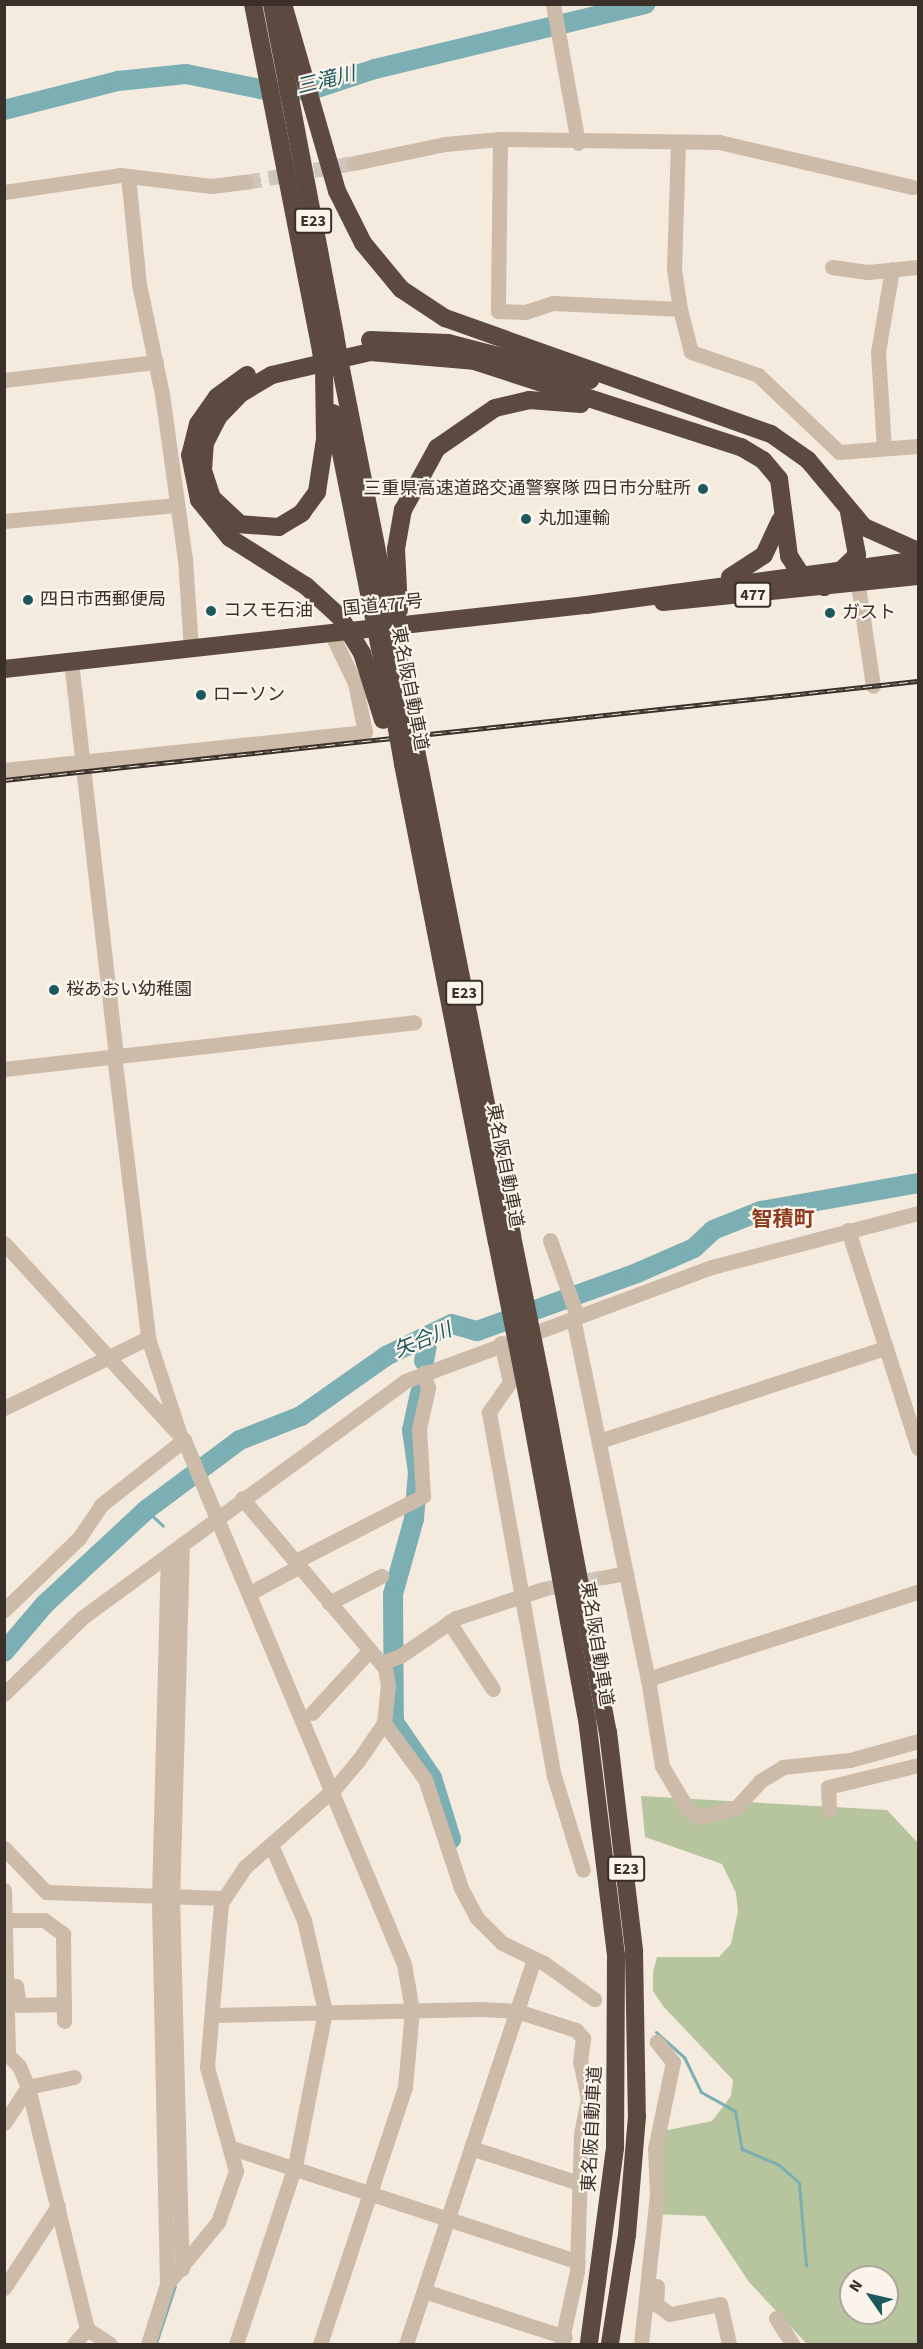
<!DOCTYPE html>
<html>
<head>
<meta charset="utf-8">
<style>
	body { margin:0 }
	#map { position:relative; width:923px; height:2349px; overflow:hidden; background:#f4eade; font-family:"Source Sans 3","Noto Sans JP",sans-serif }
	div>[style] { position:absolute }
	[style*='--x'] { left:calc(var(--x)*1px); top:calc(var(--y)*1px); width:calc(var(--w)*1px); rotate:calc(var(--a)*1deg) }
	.green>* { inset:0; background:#b6c59d }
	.stream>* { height:3px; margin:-1.5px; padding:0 1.5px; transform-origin:1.5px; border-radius:1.5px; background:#7bafb3 }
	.river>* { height:20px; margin:-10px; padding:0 10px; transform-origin:10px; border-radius:10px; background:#7bafb3 }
	.minor-tunnel>* { height:15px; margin-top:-7.5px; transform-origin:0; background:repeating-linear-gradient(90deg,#cfc5ba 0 15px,transparent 0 23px) }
	.minor>* { height:15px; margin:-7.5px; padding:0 7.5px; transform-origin:7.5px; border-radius:7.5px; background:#cdbba9 }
	.highway>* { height:18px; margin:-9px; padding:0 9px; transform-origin:9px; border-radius:9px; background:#5c4940 }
	.rail>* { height:5px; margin-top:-2.5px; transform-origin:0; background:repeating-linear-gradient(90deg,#fbf4eb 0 9px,#3a2f29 0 18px); box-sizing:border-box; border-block:2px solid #3a2f29 }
	.highway-bridge>* { height:18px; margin:-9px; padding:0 9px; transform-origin:9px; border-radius:9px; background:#5c4940 }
	.dots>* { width:16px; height:16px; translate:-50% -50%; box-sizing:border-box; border:3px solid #fbf4eb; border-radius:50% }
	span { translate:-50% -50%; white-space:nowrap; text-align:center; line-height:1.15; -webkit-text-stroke:4.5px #fbf4eb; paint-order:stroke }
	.shield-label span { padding:2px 4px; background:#fbf4eb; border:2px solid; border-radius:4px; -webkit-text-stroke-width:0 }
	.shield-label { font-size:16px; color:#3a2f29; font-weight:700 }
	.poi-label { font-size:18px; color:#3a2f29 }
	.right { translate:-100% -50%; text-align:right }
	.left { translate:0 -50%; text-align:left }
	.street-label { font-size:18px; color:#3a2f29 }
	.water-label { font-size:20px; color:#1c595f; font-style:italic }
	.quarter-label { font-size:21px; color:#8e3b1d; font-weight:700 }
	.frame { position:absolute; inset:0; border:6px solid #3a2f29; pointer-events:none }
	.north { position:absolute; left:839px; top:2265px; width:60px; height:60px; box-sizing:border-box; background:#fbf4eb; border:2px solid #aea59d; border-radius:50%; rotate:304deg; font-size:16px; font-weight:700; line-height:24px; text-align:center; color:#3a2f29 }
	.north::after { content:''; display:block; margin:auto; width:21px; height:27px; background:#1c595f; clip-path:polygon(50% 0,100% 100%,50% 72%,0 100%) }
</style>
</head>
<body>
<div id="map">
	<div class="green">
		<i style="clip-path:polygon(evenodd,641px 1796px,887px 1810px,918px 1843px,918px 2344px,807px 2344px,749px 2282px,705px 2216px,652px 2214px,663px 2131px,712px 2121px,731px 2096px,733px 2080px,663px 2006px,653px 1991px,653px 1972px,657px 1957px,719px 1957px,731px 1944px,738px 1911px,736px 1893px,722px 1864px,645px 1837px,641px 1796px,851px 2277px,887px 2277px,887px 2313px,851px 2313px,851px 2277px)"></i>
	</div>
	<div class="stream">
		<i style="--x:146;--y:1510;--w:23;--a:43"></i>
		<i style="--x:656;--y:2032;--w:38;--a:42"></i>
		<i style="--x:684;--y:2057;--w:39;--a:64"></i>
		<i style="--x:701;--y:2092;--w:39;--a:29"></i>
		<i style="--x:735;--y:2111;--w:39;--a:80"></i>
		<i style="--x:742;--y:2149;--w:39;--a:23"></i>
		<i style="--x:778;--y:2164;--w:28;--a:42"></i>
		<i style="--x:799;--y:2183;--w:83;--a:85.2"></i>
		<i style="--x:156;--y:2343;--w:60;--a:-71.6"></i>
	</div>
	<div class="river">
		<i style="--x:4;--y:110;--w:118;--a:-14.3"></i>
		<i style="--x:118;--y:81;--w:68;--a:-5.9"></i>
		<i style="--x:186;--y:74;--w:91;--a:11.4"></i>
		<i style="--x:275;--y:92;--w:39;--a:-4"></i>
		<i style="--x:314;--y:89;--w:64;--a:-18.2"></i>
		<i style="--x:375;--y:69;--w:278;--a:-13.5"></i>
		<i style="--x:424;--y:1361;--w:25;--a:-79"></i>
		<i style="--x:420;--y:1393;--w:38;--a:102"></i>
		<i style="--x:412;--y:1430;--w:42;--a:81.9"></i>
		<i style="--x:418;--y:1472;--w:47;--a:94.9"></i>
		<i style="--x:414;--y:1519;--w:78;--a:105.6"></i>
		<i style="--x:393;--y:1594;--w:128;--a:89.6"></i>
		<i style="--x:394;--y:1722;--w:68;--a:55.8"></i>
		<i style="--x:432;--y:1778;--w:64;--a:72.7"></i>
		<i style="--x:4;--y:1652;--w:63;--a:-49.5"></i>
		<i style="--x:45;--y:1604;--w:138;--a:-42.9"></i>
		<i style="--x:146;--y:1510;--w:117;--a:-36.7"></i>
		<i style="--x:240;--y:1440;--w:66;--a:-21.5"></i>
		<i style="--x:301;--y:1416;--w:104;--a:-35.2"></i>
		<i style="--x:386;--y:1356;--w:73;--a:-25.9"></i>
		<i style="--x:452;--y:1324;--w:26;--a:16"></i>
		<i style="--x:477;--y:1331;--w:170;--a:-19.9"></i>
		<i style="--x:637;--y:1273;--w:62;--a:-23.7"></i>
		<i style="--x:694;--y:1248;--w:26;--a:-43"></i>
		<i style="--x:713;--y:1230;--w:52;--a:-21.6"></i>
		<i style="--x:761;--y:1211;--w:159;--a:-10.1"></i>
	</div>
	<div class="minor-tunnel">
		<i style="--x:246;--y:182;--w:110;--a:-10"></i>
		<i style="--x:543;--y:1589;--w:63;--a:-11"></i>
	</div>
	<div class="minor">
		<i style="--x:553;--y:4;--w:141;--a:79.8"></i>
		<i style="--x:500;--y:139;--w:172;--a:90.7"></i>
		<i style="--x:498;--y:311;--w:27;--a:2"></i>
		<i style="--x:525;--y:312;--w:29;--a:-18"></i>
		<i style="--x:553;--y:303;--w:127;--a:2.7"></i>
		<i style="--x:680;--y:309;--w:44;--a:75.7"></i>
		<i style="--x:691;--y:352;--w:71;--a:18.9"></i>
		<i style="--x:758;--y:375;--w:112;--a:43.5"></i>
		<i style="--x:839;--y:452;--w:79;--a:-4.3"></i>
		<i style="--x:678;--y:142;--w:127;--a:91.8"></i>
		<i style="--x:674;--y:269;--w:40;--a:81.5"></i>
		<i style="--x:354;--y:163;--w:93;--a:-11.8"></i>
		<i style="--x:445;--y:144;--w:55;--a:-5.2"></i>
		<i style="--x:500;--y:139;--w:219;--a:0.8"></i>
		<i style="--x:719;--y:142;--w:199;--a:13.1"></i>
		<i style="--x:128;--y:176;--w:109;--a:84.2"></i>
		<i style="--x:139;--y:284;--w:112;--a:78.2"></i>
		<i style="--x:162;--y:394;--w:167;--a:82.1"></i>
		<i style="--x:185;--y:559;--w:90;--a:86.2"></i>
		<i style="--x:4;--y:192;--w:117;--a:-8.3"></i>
		<i style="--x:120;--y:175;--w:92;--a:6.9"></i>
		<i style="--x:211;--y:186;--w:35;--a:-7"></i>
		<i style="--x:832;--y:267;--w:36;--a:8"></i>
		<i style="--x:868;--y:272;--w:50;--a:-5.7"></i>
		<i style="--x:4;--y:380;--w:153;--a:-6.8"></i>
		<i style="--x:884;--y:448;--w:96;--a:-93.6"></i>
		<i style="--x:878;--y:352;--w:84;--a:-80.4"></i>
		<i style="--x:4;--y:521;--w:173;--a:-5.3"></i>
		<i style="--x:856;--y:571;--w:116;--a:81.6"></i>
		<i style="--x:71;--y:661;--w:397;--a:83.5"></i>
		<i style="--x:4;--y:770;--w:363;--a:-6"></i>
		<i style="--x:365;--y:732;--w:50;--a:-101.5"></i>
		<i style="--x:355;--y:683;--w:55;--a:-115.6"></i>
		<i style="--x:114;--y:1055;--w:285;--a:83.1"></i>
		<i style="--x:148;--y:1338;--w:99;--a:71.7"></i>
		<i style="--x:4;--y:1069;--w:413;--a:-6.5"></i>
		<i style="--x:848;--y:1230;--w:229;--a:72.2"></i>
		<i style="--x:550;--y:1240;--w:81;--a:70.4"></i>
		<i style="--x:4;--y:1243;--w:267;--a:47.6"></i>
		<i style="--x:184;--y:1440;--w:568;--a:67.23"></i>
		<i style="--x:404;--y:1964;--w:47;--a:80.1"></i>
		<i style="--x:412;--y:2010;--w:77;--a:95.2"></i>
		<i style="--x:405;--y:2087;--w:271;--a:108.3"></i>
		<i style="--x:573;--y:1318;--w:369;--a:78.3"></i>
		<i style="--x:648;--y:1679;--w:284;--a:-17.9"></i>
		<i style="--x:501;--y:1343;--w:40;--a:77"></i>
		<i style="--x:510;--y:1382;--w:37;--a:125"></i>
		<i style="--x:489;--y:1412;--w:370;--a:79.9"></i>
		<i style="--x:554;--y:1776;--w:98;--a:72.9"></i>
		<i style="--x:4;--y:1408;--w:160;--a:-25.9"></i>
		<i style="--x:599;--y:1441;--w:302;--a:-18"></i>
		<i style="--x:182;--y:1544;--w:352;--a:91.6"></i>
		<i style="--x:172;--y:1896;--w:373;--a:88.5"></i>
		<i style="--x:296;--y:1561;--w:143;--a:-27.1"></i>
		<i style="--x:423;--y:1496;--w:67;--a:-93.4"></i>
		<i style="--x:419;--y:1429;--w:42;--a:-77.6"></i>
		<i style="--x:428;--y:1388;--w:16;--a:-105"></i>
		<i style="--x:605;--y:1577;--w:21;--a:-11"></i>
		<i style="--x:250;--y:1593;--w:57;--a:-28.4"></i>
		<i style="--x:329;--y:1603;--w:59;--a:-27.4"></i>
		<i style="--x:4;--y:1610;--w:104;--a:-43.8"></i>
		<i style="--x:79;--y:1538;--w:40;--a:-56"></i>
		<i style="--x:101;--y:1505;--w:105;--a:-38.1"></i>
		<i style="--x:449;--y:1622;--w:80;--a:56.7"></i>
		<i style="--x:381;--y:1663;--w:20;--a:-20"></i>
		<i style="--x:400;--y:1656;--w:68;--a:-34.2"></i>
		<i style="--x:456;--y:1618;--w:92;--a:-18.4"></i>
		<i style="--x:648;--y:1679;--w:88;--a:80.9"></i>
		<i style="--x:662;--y:1766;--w:51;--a:59.4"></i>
		<i style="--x:688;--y:1810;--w:13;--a:32"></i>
		<i style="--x:699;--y:1817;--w:38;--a:-14"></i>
		<i style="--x:736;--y:1808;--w:36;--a:-48"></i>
		<i style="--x:760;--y:1781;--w:27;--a:-31"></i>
		<i style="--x:783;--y:1767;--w:67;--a:-6"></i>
		<i style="--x:850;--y:1760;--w:71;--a:-15.6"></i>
		<i style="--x:4;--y:1694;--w:110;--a:-44.3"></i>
		<i style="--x:83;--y:1617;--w:399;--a:-36.2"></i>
		<i style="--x:405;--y:1381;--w:327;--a:-20.4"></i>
		<i style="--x:712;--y:1267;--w:213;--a:-14.7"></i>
		<i style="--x:312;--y:1713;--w:84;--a:-47.4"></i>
		<i style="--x:384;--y:1723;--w:69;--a:53.8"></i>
		<i style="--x:425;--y:1779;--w:115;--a:71.7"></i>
		<i style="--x:461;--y:1888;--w:34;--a:62"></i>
		<i style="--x:477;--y:1918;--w:35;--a:45"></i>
		<i style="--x:502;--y:1943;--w:47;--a:25.5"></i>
		<i style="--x:544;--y:1963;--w:62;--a:35.8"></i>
		<i style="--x:829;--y:1810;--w:23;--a:-92"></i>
		<i style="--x:828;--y:1787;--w:93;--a:-13.7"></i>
		<i style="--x:4;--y:1848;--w:61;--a:46.3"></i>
		<i style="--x:46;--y:1892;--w:178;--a:1.9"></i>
		<i style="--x:4;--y:1890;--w:165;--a:88.6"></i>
		<i style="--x:7;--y:1920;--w:37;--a:0"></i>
		<i style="--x:44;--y:1920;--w:24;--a:36"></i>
		<i style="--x:63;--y:1934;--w:87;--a:89.3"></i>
		<i style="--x:16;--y:1986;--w:19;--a:81"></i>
		<i style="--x:19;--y:2005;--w:45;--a:-1.3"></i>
		<i style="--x:214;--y:2015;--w:266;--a:-1.3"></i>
		<i style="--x:480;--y:2009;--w:37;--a:3"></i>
		<i style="--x:517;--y:2011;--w:62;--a:17.9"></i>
		<i style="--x:576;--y:2030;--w:11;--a:49"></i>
		<i style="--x:583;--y:2038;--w:23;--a:97"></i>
		<i style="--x:580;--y:2061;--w:38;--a:78"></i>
		<i style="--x:588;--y:2098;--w:38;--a:101"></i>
		<i style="--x:581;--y:2135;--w:136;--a:91.7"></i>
		<i style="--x:577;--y:2271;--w:75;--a:102.4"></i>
		<i style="--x:4;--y:2051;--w:21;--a:45"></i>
		<i style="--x:19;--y:2066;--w:23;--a:67"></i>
		<i style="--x:28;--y:2087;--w:249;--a:76.3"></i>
		<i style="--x:87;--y:2329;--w:27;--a:33"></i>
		<i style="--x:4;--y:2123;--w:43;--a:-56.3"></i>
		<i style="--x:28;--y:2087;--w:47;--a:-12.3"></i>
		<i style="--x:232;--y:2148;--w:364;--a:18.2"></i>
		<i style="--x:471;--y:2148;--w:117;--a:18"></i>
		<i style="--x:167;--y:2284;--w:80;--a:-50.6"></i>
		<i style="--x:218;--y:2222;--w:54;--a:-70.6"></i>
		<i style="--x:236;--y:2171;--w:108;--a:-105.6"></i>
		<i style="--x:207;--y:2067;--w:165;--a:-85.1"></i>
		<i style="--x:221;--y:1903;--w:43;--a:-56.3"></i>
		<i style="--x:245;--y:1867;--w:120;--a:-41.3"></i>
		<i style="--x:335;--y:1788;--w:35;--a:-50"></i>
		<i style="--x:358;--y:1761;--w:46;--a:-55.6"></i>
		<i style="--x:384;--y:1723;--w:37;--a:-84"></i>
		<i style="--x:388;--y:1686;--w:18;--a:-99"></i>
		<i style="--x:385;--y:1668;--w:222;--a:-130.1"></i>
		<i style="--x:657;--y:2286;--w:18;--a:93"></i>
		<i style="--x:656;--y:2304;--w:17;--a:36"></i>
		<i style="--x:670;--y:2314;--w:51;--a:-11.3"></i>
		<i style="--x:720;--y:2304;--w:41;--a:77.3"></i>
		<i style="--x:4;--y:2288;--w:98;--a:-56.6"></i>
		<i style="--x:424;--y:2291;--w:148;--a:18.1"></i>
		<i style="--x:776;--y:2318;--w:31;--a:58"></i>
		<i style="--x:74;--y:2344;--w:20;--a:-49"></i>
		<i style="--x:148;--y:2344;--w:63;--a:-72.4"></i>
		<i style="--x:167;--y:2284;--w:388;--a:-91.2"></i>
		<i style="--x:159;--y:1896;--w:341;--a:-88.5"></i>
		<i style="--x:236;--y:2344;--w:188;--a:-71.7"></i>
		<i style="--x:295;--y:2166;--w:158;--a:-79"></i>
		<i style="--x:325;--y:2011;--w:93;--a:-103"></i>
		<i style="--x:304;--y:1920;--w:82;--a:-113.7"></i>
		<i style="--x:406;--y:2344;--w:406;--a:-71.6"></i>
		<i style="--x:641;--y:2344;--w:151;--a:-83.9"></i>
		<i style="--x:657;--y:2194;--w:45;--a:-92.5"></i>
		<i style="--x:655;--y:2149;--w:89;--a:-78.3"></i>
		<i style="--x:673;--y:2062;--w:26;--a:-129"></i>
	</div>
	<div class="highway">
		<i style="--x:253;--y:4;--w:342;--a:78.9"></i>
		<i style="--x:272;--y:4;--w:337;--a:79.2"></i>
		<i style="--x:283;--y:4;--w:195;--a:73.9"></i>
		<i style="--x:337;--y:191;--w:58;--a:63.4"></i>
		<i style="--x:363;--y:243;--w:60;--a:50.4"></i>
		<i style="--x:401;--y:289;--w:53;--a:33.4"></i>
		<i style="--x:445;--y:318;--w:346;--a:19.6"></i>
		<i style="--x:771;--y:434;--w:45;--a:35.1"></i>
		<i style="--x:808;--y:460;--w:87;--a:50.1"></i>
		<i style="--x:864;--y:527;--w:59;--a:24"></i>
		<i style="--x:370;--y:340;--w:78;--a:2.2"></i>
		<i style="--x:448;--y:343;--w:147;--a:14.6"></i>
		<i style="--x:340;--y:364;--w:253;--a:78.8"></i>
		<i style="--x:324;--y:367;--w:72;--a:89.2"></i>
		<i style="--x:325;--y:439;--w:54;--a:98.6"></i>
		<i style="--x:317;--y:492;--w:26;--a:126"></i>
		<i style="--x:302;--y:513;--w:27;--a:149"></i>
		<i style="--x:279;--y:527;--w:39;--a:-176"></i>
		<i style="--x:240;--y:524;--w:38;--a:-137"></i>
		<i style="--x:212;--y:498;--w:29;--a:-108"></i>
		<i style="--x:203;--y:470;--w:27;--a:-86"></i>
		<i style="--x:205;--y:443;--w:29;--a:-63"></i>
		<i style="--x:218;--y:417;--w:32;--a:-46"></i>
		<i style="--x:240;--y:394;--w:37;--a:-31"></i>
		<i style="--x:272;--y:375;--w:101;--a:-13.2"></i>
		<i style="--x:370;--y:352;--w:104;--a:4.9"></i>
		<i style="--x:474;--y:361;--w:281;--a:17.9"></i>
		<i style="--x:741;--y:447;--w:26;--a:31"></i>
		<i style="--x:763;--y:460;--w:25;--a:50"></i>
		<i style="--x:779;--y:479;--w:78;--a:82.6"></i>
		<i style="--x:789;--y:556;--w:20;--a:57"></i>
		<i style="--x:800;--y:573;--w:28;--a:30"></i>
		<i style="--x:824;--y:587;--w:46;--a:-44.1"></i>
		<i style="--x:857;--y:555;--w:44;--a:-100.5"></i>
		<i style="--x:247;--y:375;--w:37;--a:144"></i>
		<i style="--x:217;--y:397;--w:33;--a:125"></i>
		<i style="--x:198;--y:424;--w:32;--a:104"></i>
		<i style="--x:190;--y:455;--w:46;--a:78.7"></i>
		<i style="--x:199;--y:500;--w:49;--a:50.8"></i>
		<i style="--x:230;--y:538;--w:90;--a:32.3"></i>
		<i style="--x:306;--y:586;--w:46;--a:42.4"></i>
		<i style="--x:333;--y:413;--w:204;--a:78.7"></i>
		<i style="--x:730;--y:577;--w:40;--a:-32.9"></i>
		<i style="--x:764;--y:555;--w:38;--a:-65"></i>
		<i style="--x:663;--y:602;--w:256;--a:-5.8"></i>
		<i style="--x:399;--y:610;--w:61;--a:-92.8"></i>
		<i style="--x:396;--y:549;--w:40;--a:-80"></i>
		<i style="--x:403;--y:510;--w:71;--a:-61.3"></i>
		<i style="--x:437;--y:448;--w:70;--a:-34.6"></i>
		<i style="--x:495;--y:408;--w:35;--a:-13"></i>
		<i style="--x:529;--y:400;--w:52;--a:4.4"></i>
		<i style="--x:380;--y:648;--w:72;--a:77.9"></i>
		<i style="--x:362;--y:653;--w:70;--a:72.6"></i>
		<i style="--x:4;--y:669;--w:586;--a:-6.28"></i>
		<i style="--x:586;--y:605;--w:335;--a:-7.7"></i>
		<i style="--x:416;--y:750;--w:495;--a:78.8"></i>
		<i style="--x:403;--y:764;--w:487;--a:78.9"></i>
		<i style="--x:545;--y:1400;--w:338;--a:79.3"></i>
		<i style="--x:608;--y:1732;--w:221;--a:83.2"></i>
		<i style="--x:634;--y:1951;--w:165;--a:89"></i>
		<i style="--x:637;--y:2116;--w:119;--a:94.8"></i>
		<i style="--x:627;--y:2235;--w:110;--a:98.9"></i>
		<i style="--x:529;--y:1404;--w:320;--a:79.6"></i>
		<i style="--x:587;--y:1719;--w:239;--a:83"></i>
		<i style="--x:616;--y:1956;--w:192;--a:90.3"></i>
		<i style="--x:615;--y:2148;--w:198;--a:97.6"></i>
	</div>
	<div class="rail">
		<i style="--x:4;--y:780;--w:919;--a:-6.18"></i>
	</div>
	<div class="highway-bridge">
		<i style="--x:335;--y:335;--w:29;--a:80"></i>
		<i style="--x:319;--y:340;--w:27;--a:80"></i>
		<i style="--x:389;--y:612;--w:141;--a:78.9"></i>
		<i style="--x:373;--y:613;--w:36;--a:79"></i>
		<i style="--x:340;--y:617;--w:42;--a:58.6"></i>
		<i style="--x:395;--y:718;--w:47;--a:80.1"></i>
		<i style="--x:512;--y:1236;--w:167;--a:78.6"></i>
		<i style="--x:497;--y:1242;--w:165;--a:78.8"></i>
	</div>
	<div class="dots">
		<i style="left:703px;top:489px;background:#1c595f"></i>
		<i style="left:526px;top:519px;background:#1c595f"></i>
		<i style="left:28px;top:600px;background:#1c595f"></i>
		<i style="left:211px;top:611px;background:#1c595f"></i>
		<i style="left:830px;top:613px;background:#1c595f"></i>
		<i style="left:201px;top:695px;background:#1c595f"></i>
		<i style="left:54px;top:990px;background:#1c595f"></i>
	</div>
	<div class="shield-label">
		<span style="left:313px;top:221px">E23</span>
		<span style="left:753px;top:595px">477</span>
		<span style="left:464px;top:993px">E23</span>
		<span style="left:626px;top:1869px">E23</span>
	</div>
	<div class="poi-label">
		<span class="right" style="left:691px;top:489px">三重県高速道路交通警察隊 四日市分駐所</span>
		<span class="left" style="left:538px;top:519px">丸加運輸</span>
		<span class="left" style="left:40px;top:600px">四日市西郵便局</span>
		<span class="left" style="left:223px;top:611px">コスモ石油</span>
		<span class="left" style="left:842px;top:613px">ガスト</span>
		<span class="left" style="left:213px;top:695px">ローソン</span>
		<span class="left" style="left:66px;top:990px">桜あおい幼稚園</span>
	</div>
	<div class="street-label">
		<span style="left:383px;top:606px;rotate:-6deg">国道477号</span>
		<span style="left:409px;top:689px;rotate:79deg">東名阪自動車道</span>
		<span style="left:504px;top:1166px;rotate:79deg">東名阪自動車道</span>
		<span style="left:596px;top:1644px;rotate:81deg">東名阪自動車道</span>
		<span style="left:593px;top:2129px;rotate:-87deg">東名阪自動車道</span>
	</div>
	<div class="water-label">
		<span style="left:326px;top:81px;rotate:-14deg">三滝川</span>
		<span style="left:423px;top:1341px;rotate:-22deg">矢合川</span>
	</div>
	<div class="quarter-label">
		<span style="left:783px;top:1219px">智積町</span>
	</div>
	<div class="frame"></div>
	<div class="north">N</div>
</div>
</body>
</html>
